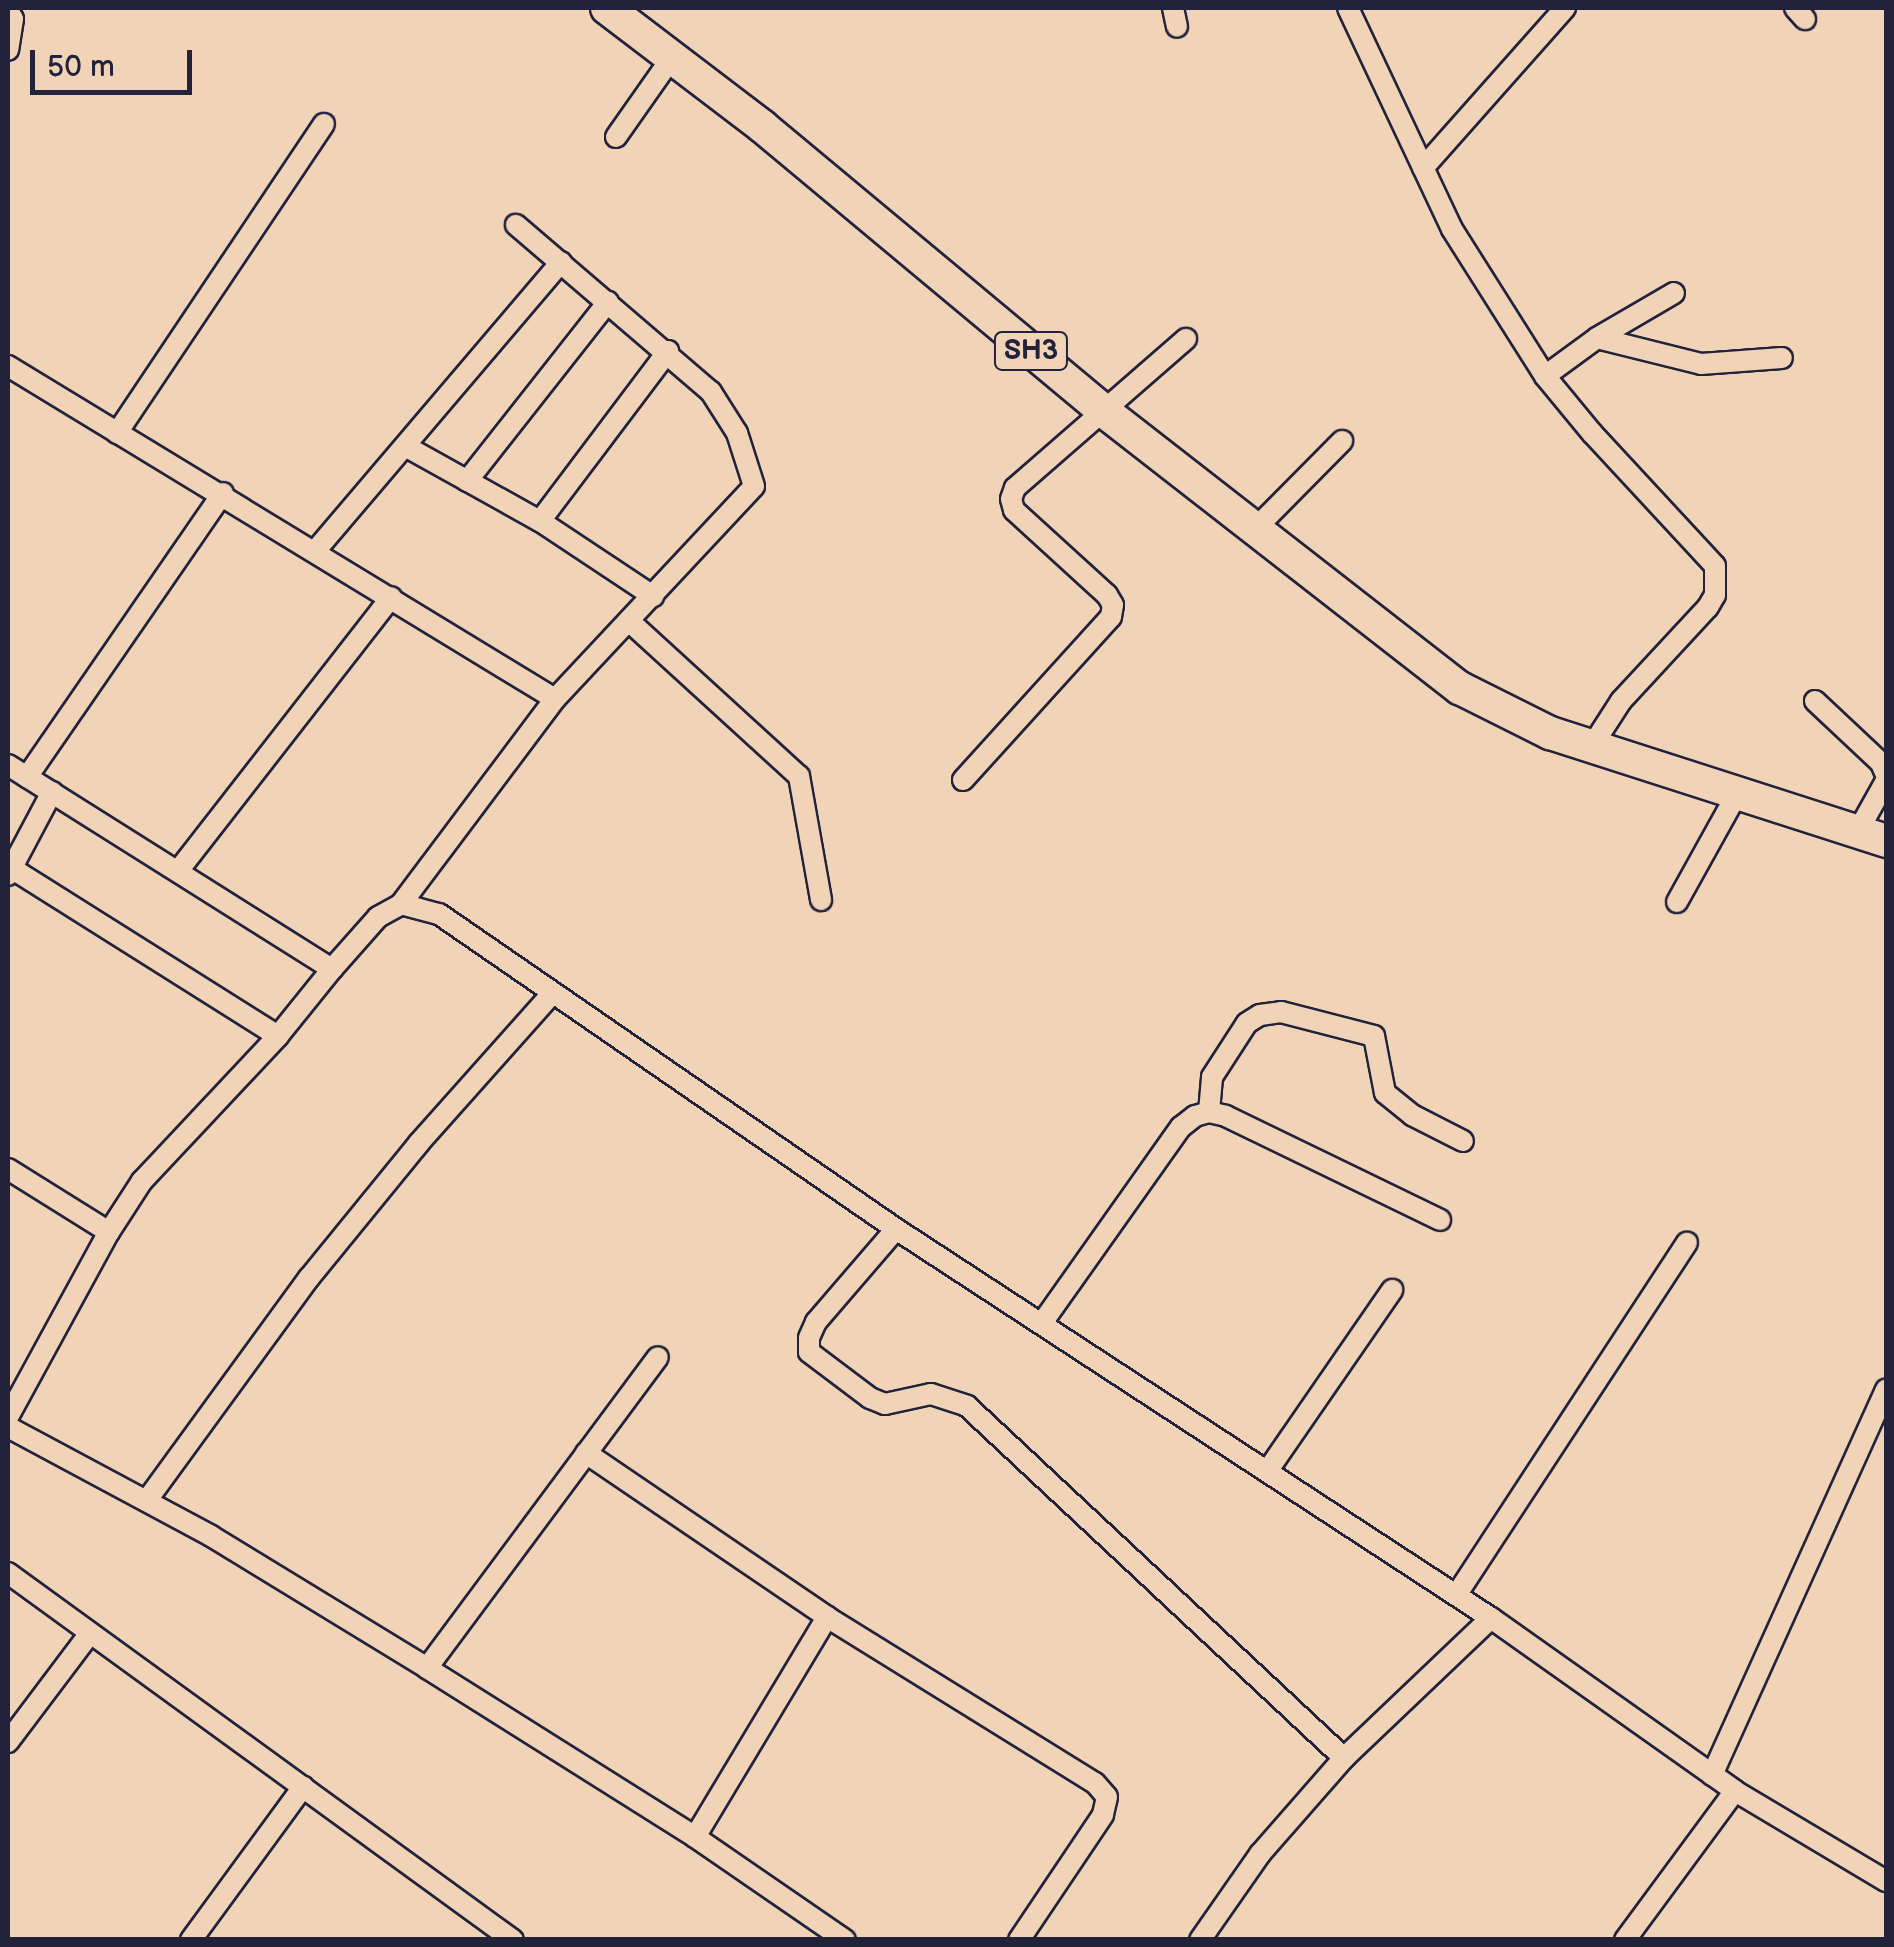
<!DOCTYPE html>
<html>
<head>
<meta charset="utf-8">
<style>
	body { margin:0 }
	#map { position:relative; width:1894px; height:1947px; overflow:hidden; background:#f1d4b8; font-family:"Balsamiq Sans",sans-serif }
	div>[style] { position:absolute }
	[style*='--x'] { left:calc(var(--x)*1px); top:calc(var(--y)*1px); width:calc(var(--w)*1px); rotate:calc(var(--a)*1deg) }
	.roads { filter:drop-shadow(2px 0 #22223b) drop-shadow(-2px 0 #22223b) drop-shadow(0 2px #22223b) drop-shadow(0 -2px #22223b) }
	.minor>* { height:20px; margin:-10px; padding:0 10px; transform-origin:10px; border-radius:10px; background:#f1d4b8 }
	.primary>* { height:32px; margin:-16px; padding:0 16px; transform-origin:16px; border-radius:16px; background:#f1d4b8 }
	span { translate:-50% -50%; white-space:nowrap; text-align:center; line-height:1.15; -webkit-text-stroke:8px #f1d4b8; paint-order:stroke }
	.shield-label span { padding:2px 8px; background:#f1d4b8; border:2px solid; border-radius:8px; -webkit-text-stroke-width:0 }
	.shield-label { font-size:28px; color:#22223b; font-weight:700 }
	.frame { position:absolute; inset:0; border:10px solid #22223b; pointer-events:none }
	.scale { position:absolute; left:30px; top:50px; width:162px; height:45px; box-sizing:border-box; border:5px solid #22223b; border-top:0; padding-left:12px; font-size:30px; line-height:35px; white-space:nowrap; color:#22223b; -webkit-text-stroke:8px #f1d4b8; paint-order:stroke }
</style>
</head>
<body>
<div id="map">
	<div class="roads">
		<div class="minor">
			<i style="--x:1173;--y:8;--w:19;--a:78"></i>
			<i style="--x:1348;--y:8;--w:244;--a:64.8"></i>
			<i style="--x:1452;--y:229;--w:174;--a:57.7"></i>
			<i style="--x:1545;--y:376;--w:74;--a:50.5"></i>
			<i style="--x:1592;--y:433;--w:181;--a:47.2"></i>
			<i style="--x:1715;--y:566;--w:29;--a:90"></i>
			<i style="--x:1715;--y:595;--w:14;--a:120"></i>
			<i style="--x:1708;--y:607;--w:128;--a:132.8"></i>
			<i style="--x:1621;--y:701;--w:54;--a:122.8"></i>
			<i style="--x:1795;--y:8;--w:15;--a:48"></i>
			<i style="--x:8;--y:10;--w:10;--a:61"></i>
			<i style="--x:13;--y:19;--w:31;--a:99"></i>
			<i style="--x:616;--y:137;--w:99;--a:-54.9"></i>
			<i style="--x:1423;--y:168;--w:214;--a:-48.4"></i>
			<i style="--x:1597;--y:338;--w:107;--a:14"></i>
			<i style="--x:1701;--y:364;--w:81;--a:-4.2"></i>
			<i style="--x:8;--y:366;--w:640;--a:31.33"></i>
			<i style="--x:1545;--y:376;--w:64;--a:-36.2"></i>
			<i style="--x:1597;--y:338;--w:89;--a:-30.3"></i>
			<i style="--x:117;--y:433;--w:372;--a:-56.2"></i>
			<i style="--x:405;--y:446;--w:154;--a:29.1"></i>
			<i style="--x:540;--y:521;--w:136;--a:33.6"></i>
			<i style="--x:467;--y:481;--w:228;--a:-51.8"></i>
			<i style="--x:540;--y:521;--w:213;--a:-53"></i>
			<i style="--x:1255;--y:529;--w:124;--a:-45.3"></i>
			<i style="--x:316;--y:550;--w:378;--a:-49.6"></i>
			<i style="--x:629;--y:621;--w:230;--a:42.4"></i>
			<i style="--x:799;--y:776;--w:126;--a:79.9"></i>
			<i style="--x:1815;--y:701;--w:91;--a:43.2"></i>
			<i style="--x:1881;--y:763;--w:13;--a:67"></i>
			<i style="--x:8;--y:765;--w:383;--a:32.2"></i>
			<i style="--x:332;--y:969;--w:69;--a:-48.5"></i>
			<i style="--x:378;--y:917;--w:26;--a:-29"></i>
			<i style="--x:401;--y:904;--w:39;--a:15"></i>
			<i style="--x:439;--y:914;--w:555;--a:34.58"></i>
			<i style="--x:896;--y:1229;--w:711;--a:33.18"></i>
			<i style="--x:27;--y:777;--w:345;--a:-55.4"></i>
			<i style="--x:963;--y:780;--w:220;--a:-47.8"></i>
			<i style="--x:1111;--y:617;--w:12;--a:-81"></i>
			<i style="--x:1113;--y:605;--w:12;--a:-121"></i>
			<i style="--x:1107;--y:595;--w:126;--a:-137.6"></i>
			<i style="--x:1014;--y:510;--w:11;--a:-105"></i>
			<i style="--x:1011;--y:499;--w:12;--a:-70"></i>
			<i style="--x:1015;--y:488;--w:227;--a:-41.1"></i>
			<i style="--x:1858;--y:831;--w:57;--a:-60.8"></i>
			<i style="--x:8;--y:866;--w:319;--a:32.2"></i>
			<i style="--x:178;--y:871;--w:347;--a:-52.1"></i>
			<i style="--x:8;--y:875;--w:94;--a:-62.1"></i>
			<i style="--x:1677;--y:902;--w:126;--a:-61"></i>
			<i style="--x:401;--y:904;--w:256;--a:-53.1"></i>
			<i style="--x:555;--y:699;--w:291;--a:-46.9"></i>
			<i style="--x:754;--y:486;--w:56;--a:-107.8"></i>
			<i style="--x:737;--y:433;--w:49;--a:-122.4"></i>
			<i style="--x:711;--y:392;--w:257;--a:-139.4"></i>
			<i style="--x:1209;--y:1112;--w:35;--a:-85"></i>
			<i style="--x:1212;--y:1077;--w:64;--a:-57.1"></i>
			<i style="--x:1247;--y:1023;--w:15;--a:-32"></i>
			<i style="--x:1260;--y:1015;--w:21;--a:-8"></i>
			<i style="--x:1281;--y:1012;--w:96;--a:14.5"></i>
			<i style="--x:1374;--y:1036;--w:58;--a:79.1"></i>
			<i style="--x:1385;--y:1093;--w:35;--a:39"></i>
			<i style="--x:1412;--y:1115;--w:57;--a:27"></i>
			<i style="--x:8;--y:1169;--w:119;--a:32"></i>
			<i style="--x:896;--y:1229;--w:123;--a:130.7"></i>
			<i style="--x:816;--y:1322;--w:17;--a:114"></i>
			<i style="--x:809;--y:1338;--w:14;--a:90"></i>
			<i style="--x:809;--y:1352;--w:76;--a:37"></i>
			<i style="--x:870;--y:1398;--w:16;--a:22"></i>
			<i style="--x:885;--y:1404;--w:47;--a:-12.3"></i>
			<i style="--x:931;--y:1394;--w:38;--a:18"></i>
			<i style="--x:967;--y:1406;--w:516;--a:43.04"></i>
			<i style="--x:1042;--y:1323;--w:240;--a:-54.7"></i>
			<i style="--x:1181;--y:1127;--w:18;--a:-38"></i>
			<i style="--x:1195;--y:1116;--w:15;--a:-16"></i>
			<i style="--x:1209;--y:1112;--w:17;--a:13"></i>
			<i style="--x:1226;--y:1116;--w:238;--a:25.9"></i>
			<i style="--x:8;--y:1417;--w:211;--a:-61.4"></i>
			<i style="--x:109;--y:1232;--w:61;--a:-57.1"></i>
			<i style="--x:142;--y:1181;--w:199;--a:-46.8"></i>
			<i style="--x:278;--y:1036;--w:86;--a:-51.1"></i>
			<i style="--x:8;--y:1427;--w:230;--a:28.2"></i>
			<i style="--x:211;--y:1536;--w:253;--a:31.4"></i>
			<i style="--x:427;--y:1668;--w:317;--a:32.2"></i>
			<i style="--x:695;--y:1837;--w:182;--a:34.5"></i>
			<i style="--x:586;--y:1453;--w:292;--a:34.2"></i>
			<i style="--x:827;--y:1617;--w:315;--a:31.8"></i>
			<i style="--x:1095;--y:1783;--w:18;--a:49"></i>
			<i style="--x:1107;--y:1797;--w:18;--a:103"></i>
			<i style="--x:1103;--y:1815;--w:151;--a:123.9"></i>
			<i style="--x:1268;--y:1470;--w:219;--a:-55.4"></i>
			<i style="--x:147;--y:1500;--w:275;--a:-53.9"></i>
			<i style="--x:309;--y:1278;--w:174;--a:-50.8"></i>
			<i style="--x:419;--y:1143;--w:198;--a:-48.3"></i>
			<i style="--x:8;--y:1573;--w:624;--a:36.01"></i>
			<i style="--x:1457;--y:1594;--w:420;--a:-56.8"></i>
			<i style="--x:427;--y:1668;--w:387;--a:-53.4"></i>
			<i style="--x:8;--y:1742;--w:136;--a:-53"></i>
			<i style="--x:1712;--y:1775;--w:423;--a:-65.7"></i>
			<i style="--x:695;--y:1837;--w:257;--a:-59"></i>
			<i style="--x:191;--y:1940;--w:190;--a:-53.8"></i>
			<i style="--x:1200;--y:1940;--w:105;--a:-55.1"></i>
			<i style="--x:1260;--y:1854;--w:128;--a:-48.8"></i>
			<i style="--x:1344;--y:1758;--w:203;--a:-43.6"></i>
			<i style="--x:1491;--y:1618;--w:299;--a:35.3"></i>
			<i style="--x:1735;--y:1791;--w:176;--a:30.8"></i>
			<i style="--x:1625;--y:1940;--w:185;--a:-53.6"></i>
		</div>
		<div class="primary">
			<i style="--x:607;--y:8;--w:196;--a:37.3"></i>
			<i style="--x:763;--y:127;--w:445;--a:39.8"></i>
			<i style="--x:1105;--y:412;--w:450;--a:37.9"></i>
			<i style="--x:1460;--y:688;--w:101;--a:26.6"></i>
			<i style="--x:1550;--y:733;--w:353;--a:17.8"></i>
		</div>
	</div>
	<div class="shield-label">
		<span style="left:1031px;top:351px">SH3</span>
	</div>
	<div class="frame"></div>
	<div class="scale">50 m</div>
</div>
</body>
</html>
